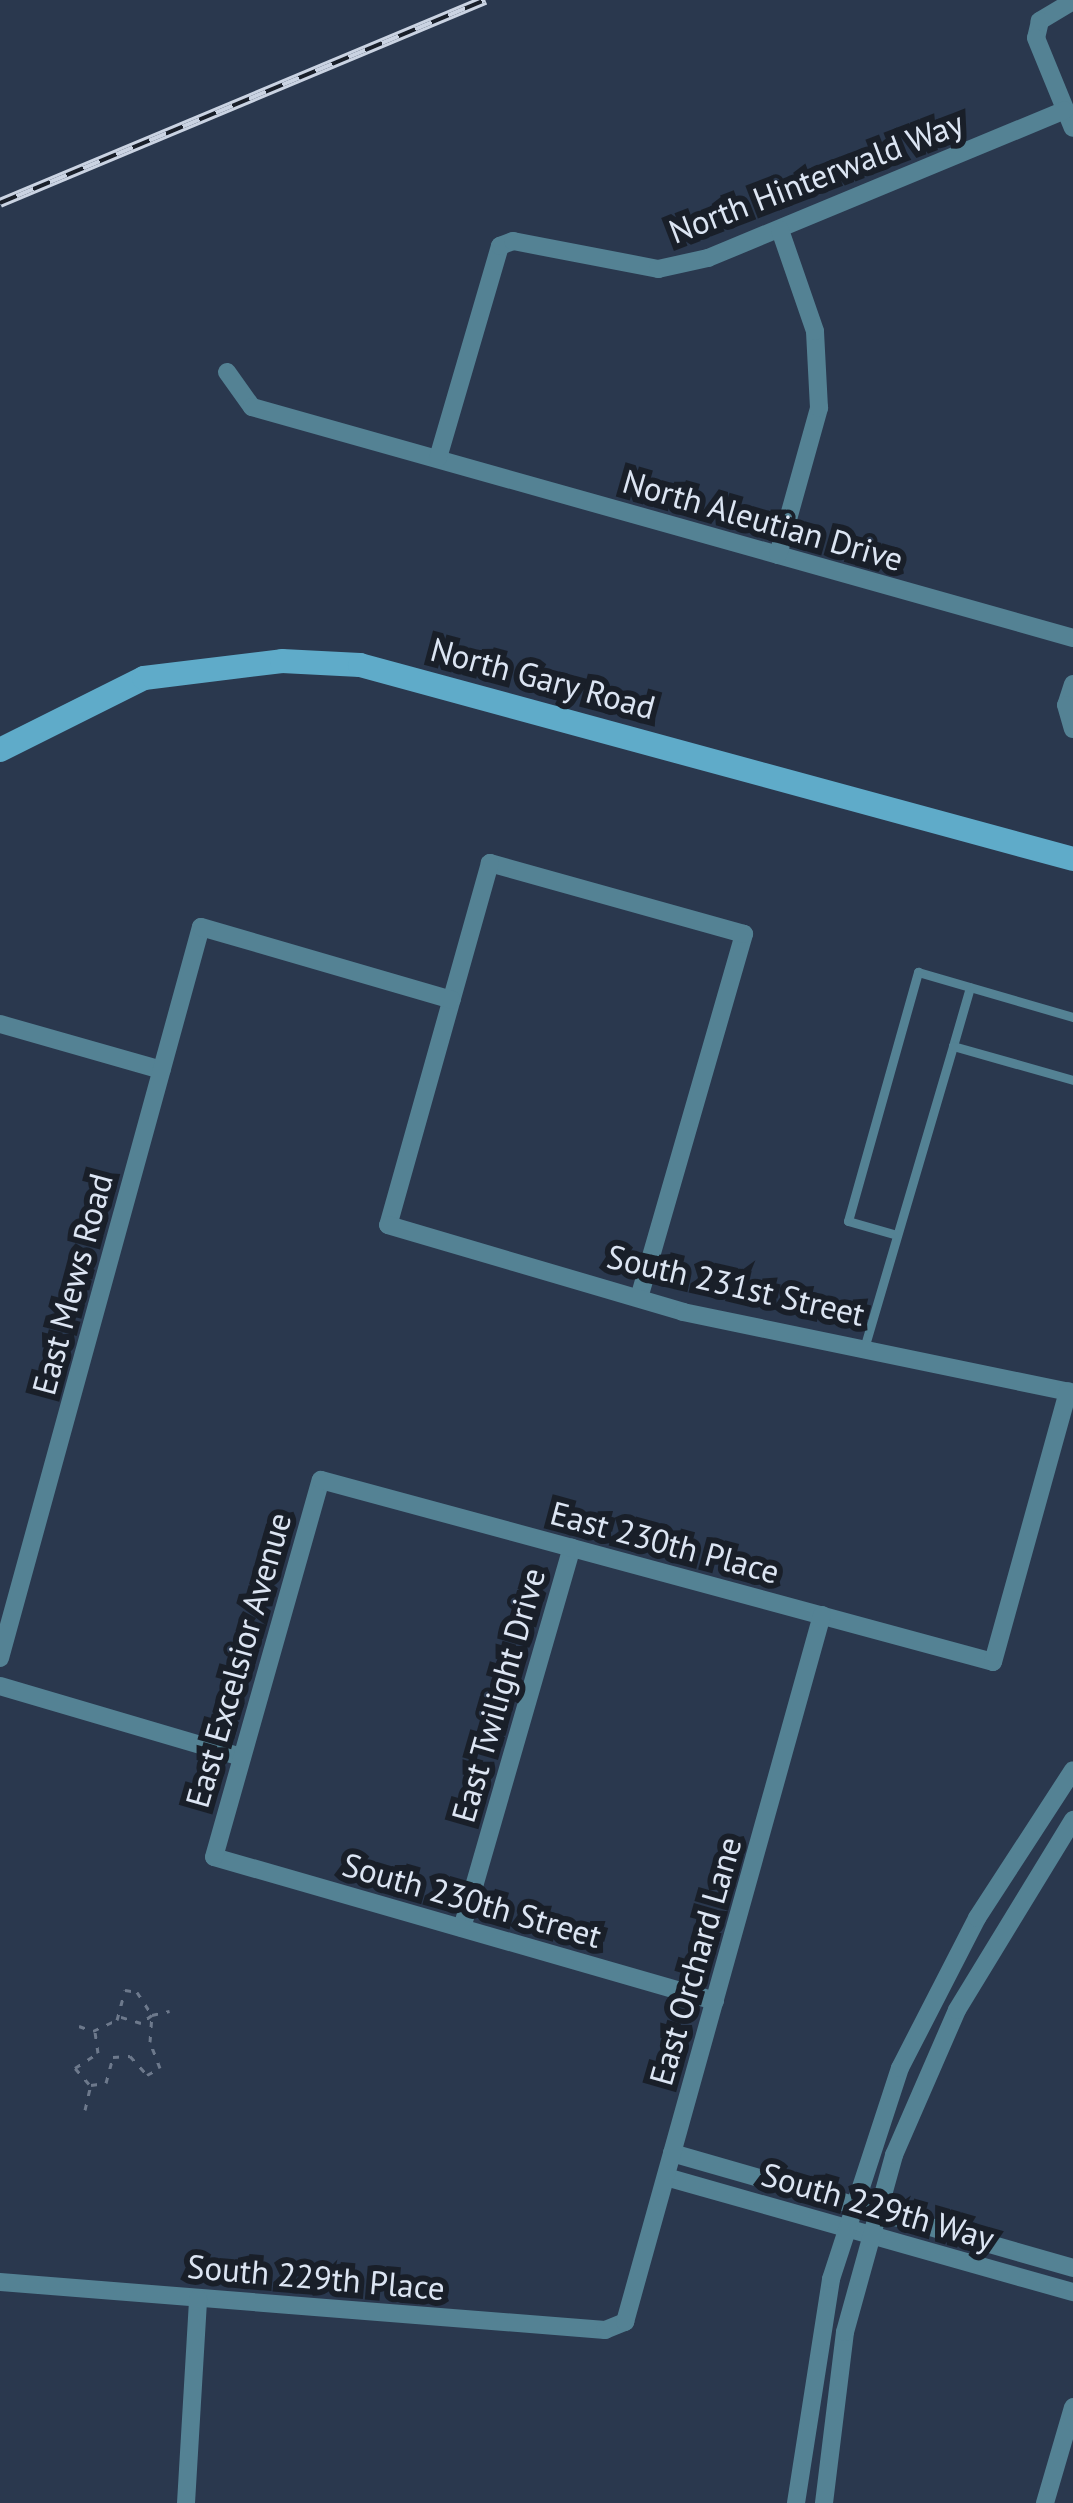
<!DOCTYPE html>
<html>
<head>
<meta charset="utf-8">
<style>
	body { margin:0 }
	#map { position:relative; width:1073px; height:2503px; overflow:hidden; background:#2a384e; font-family:"PT Sans",sans-serif }
	div>[style] { position:absolute }
	[style*='--x'] { left:calc(var(--x)*1px); top:calc(var(--y)*1px); width:calc(var(--w)*1px); rotate:calc(var(--a)*1deg) }
	.path>* { height:3px; margin-top:-1.5px; transform-origin:0; background:repeating-linear-gradient(90deg,#6d798c 0 6px,transparent 0 15px) }
	.service>* { height:9px; margin:-4.5px; padding:0 4.5px; transform-origin:4.5px; border-radius:4.5px; background:#548294 }
	.minor>* { height:18px; margin:-9px; padding:0 9px; transform-origin:9px; border-radius:9px; background:#548294 }
	.secondary>* { height:24px; margin:-12px; padding:0 12px; transform-origin:12px; border-radius:12px; background:#5fabc9 }
	.rail>* { height:10px; margin-top:-5px; transform-origin:0; background:repeating-linear-gradient(90deg,#191f29 0 18px,#cad3e2 0 36px); box-sizing:border-box; border-block:3px solid #cad3e2 }
	span { translate:-50% -50%; white-space:nowrap; text-align:center; line-height:1.15; -webkit-text-stroke:12px #191f29; paint-order:stroke }
	.street-label { font-size:33px; color:#dce5f3 }
</style>
</head>
<body>
<div id="map">
	<div class="path">
		<i style="--x:79;--y:2026;--w:15;--a:20"></i>
		<i style="--x:93;--y:2031;--w:26;--a:-25"></i>
		<i style="--x:117;--y:2020;--w:31;--a:-75"></i>
		<i style="--x:125;--y:1990;--w:12;--a:9"></i>
		<i style="--x:137;--y:1992;--w:27;--a:57"></i>
		<i style="--x:152;--y:2015;--w:18;--a:-13"></i>
		<i style="--x:89;--y:2084;--w:21;--a:-131"></i>
		<i style="--x:75;--y:2068;--w:27;--a:-33"></i>
		<i style="--x:98;--y:2053;--w:22;--a:-98"></i>
		<i style="--x:85;--y:2110;--w:26;--a:-77"></i>
		<i style="--x:91;--y:2085;--w:15;--a:-8"></i>
		<i style="--x:106;--y:2083;--w:27;--a:-75"></i>
		<i style="--x:113;--y:2057;--w:17;--a:-3"></i>
		<i style="--x:130;--y:2056;--w:25;--a:48"></i>
		<i style="--x:147;--y:2075;--w:15;--a:-28"></i>
		<i style="--x:160;--y:2068;--w:28;--a:-111"></i>
		<i style="--x:150;--y:2042;--w:27;--a:-86"></i>
		<i style="--x:152;--y:2015;--w:14;--a:144"></i>
		<i style="--x:141;--y:2023;--w:21;--a:-163"></i>
	</div>
	<div class="service">
		<i style="--x:953;--y:1046;--w:61;--a:-73.9"></i>
		<i style="--x:897;--y:1235;--w:51;--a:-164.1"></i>
		<i style="--x:848;--y:1221;--w:259;--a:-74.3"></i>
		<i style="--x:918;--y:972;--w:161;--a:16.2"></i>
		<i style="--x:865;--y:1345;--w:312;--a:-73.6"></i>
		<i style="--x:953;--y:1046;--w:125;--a:15.8"></i>
	</div>
	<div class="minor">
		<i style="--x:1073;--y:1;--w:39;--a:149"></i>
		<i style="--x:1040;--y:21;--w:17;--a:103"></i>
		<i style="--x:1036;--y:38;--w:97;--a:67.7"></i>
		<i style="--x:227;--y:372;--w:43;--a:54.5"></i>
		<i style="--x:252;--y:407;--w:853;--a:15.71"></i>
		<i style="--x:438;--y:458;--w:221;--a:-73.7"></i>
		<i style="--x:500;--y:246;--w:14;--a:-21"></i>
		<i style="--x:513;--y:241;--w:148;--a:10.9"></i>
		<i style="--x:658;--y:269;--w:51;--a:-12.4"></i>
		<i style="--x:708;--y:258;--w:386;--a:-22.5"></i>
		<i style="--x:778;--y:555;--w:153;--a:-74.4"></i>
		<i style="--x:819;--y:408;--w:77;--a:-93"></i>
		<i style="--x:815;--y:331;--w:107;--a:-109.1"></i>
		<i style="--x:1073;--y:684;--w:22;--a:108"></i>
		<i style="--x:1066;--y:705;--w:25;--a:74"></i>
		<i style="--x:0;--y:1024;--w:168;--a:15.9"></i>
		<i style="--x:639;--y:1298;--w:379;--a:-73.9"></i>
		<i style="--x:744;--y:934;--w:264;--a:-164.4"></i>
		<i style="--x:490;--y:863;--w:376;--a:105.7"></i>
		<i style="--x:388;--y:1225;--w:308;--a:16.4"></i>
		<i style="--x:683;--y:1312;--w:398;--a:11.7"></i>
		<i style="--x:0;--y:1658;--w:758;--a:-74.63"></i>
		<i style="--x:201;--y:927;--w:261;--a:16.2"></i>
		<i style="--x:0;--y:1686;--w:252;--a:16.4"></i>
		<i style="--x:462;--y:1928;--w:396;--a:-73.9"></i>
		<i style="--x:715;--y:2001;--w:521;--a:-163.96"></i>
		<i style="--x:214;--y:1857;--w:392;--a:-74.2"></i>
		<i style="--x:321;--y:1480;--w:696;--a:15.15"></i>
		<i style="--x:993;--y:1662;--w:281;--a:-74.5"></i>
		<i style="--x:672;--y:2153;--w:417;--a:16"></i>
		<i style="--x:666;--y:2177;--w:423;--a:15.8"></i>
		<i style="--x:0;--y:2282;--w:607;--a:4.54"></i>
		<i style="--x:605;--y:2330;--w:22;--a:-22"></i>
		<i style="--x:625;--y:2322;--w:734;--a:-74.43"></i>
		<i style="--x:186;--y:2503;--w:205;--a:-86.6"></i>
		<i style="--x:796;--y:2503;--w:227;--a:-81.1"></i>
		<i style="--x:831;--y:2279;--w:222;--a:-71.9"></i>
		<i style="--x:900;--y:2068;--w:169;--a:-62.8"></i>
		<i style="--x:977;--y:1918;--w:176;--a:-57"></i>
		<i style="--x:824;--y:2503;--w:172;--a:-83"></i>
		<i style="--x:845;--y:2332;--w:184;--a:-74.5"></i>
		<i style="--x:894;--y:2155;--w:158;--a:-66.5"></i>
		<i style="--x:957;--y:2010;--w:223;--a:-58.6"></i>
		<i style="--x:1045;--y:2503;--w:100;--a:-73.7"></i>
	</div>
	<div class="secondary">
		<i style="--x:0;--y:750;--w:161;--a:-26.6"></i>
		<i style="--x:144;--y:678;--w:139;--a:-7"></i>
		<i style="--x:282;--y:661;--w:78;--a:2.9"></i>
		<i style="--x:360;--y:665;--w:739;--a:15.22"></i>
	</div>
	<div class="rail">
		<i style="--x:0;--y:203;--w:526;--a:-22.71"></i>
	</div>
	<div class="street-label">
		<span style="left:816px;top:177px;rotate:-21deg">North Hinterwald Way</span>
		<span style="left:763px;top:520px;rotate:16deg">North Aleutian Drive</span>
		<span style="left:543px;top:678px;rotate:15deg">North Gary Road</span>
		<span style="left:72px;top:1284px;rotate:-75deg">East Mews Road</span>
		<span style="left:736px;top:1285px;rotate:13deg">South 231st Street</span>
		<span style="left:665px;top:1542px;rotate:15deg">East 230th Place</span>
		<span style="left:238px;top:1660px;rotate:-74deg">East Excelsior Avenue</span>
		<span style="left:498px;top:1695px;rotate:-74deg">East Twilight Drive</span>
		<span style="left:472px;top:1900px;rotate:16deg">South 230th Street</span>
		<span style="left:695px;top:1961px;rotate:-74deg">East Orchard Lane</span>
		<span style="left:878px;top:2206px;rotate:16deg">South 229th Way</span>
		<span style="left:316px;top:2277px;rotate:5deg">South 229th Place</span>
	</div>
</div>
</body>
</html>
